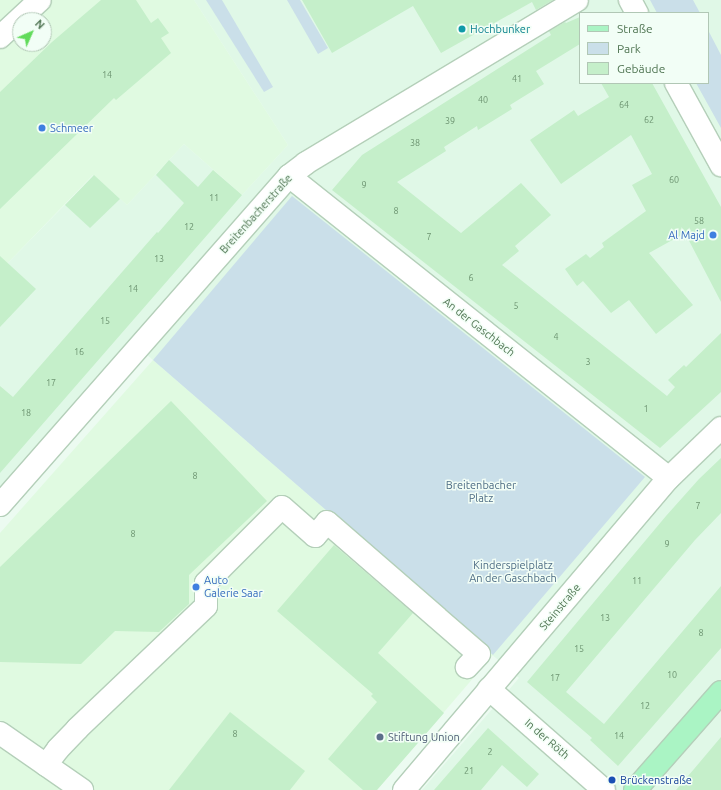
<!DOCTYPE html>
<html>
<head>
<meta charset="utf-8">
<style>
	body { margin:0 }
	#map { position:relative; width:721px; height:790px; overflow:hidden; background:#ecfbf1; font-family:Ubuntu,sans-serif }
	div>[style] { position:absolute }
	[style*='--x'] { left:calc(var(--x)*1px); top:calc(var(--y)*1px); width:calc(var(--w)*1px); rotate:calc(var(--a)*1deg) }
	.residential>* { inset:0; background:#e0f8e7 }
	.commercial>* { inset:0; background:#e0fae1 }
	.green>* { inset:0; background:#cadfe9 }
	.building>* { inset:0; background:#c5efca }
	.roads { filter:drop-shadow(1px 0 #b4cfb9) drop-shadow(-1px 0 #b4cfb9) drop-shadow(0 1px #b4cfb9) drop-shadow(0 -1px #b4cfb9) }
	.minor>* { height:22px; margin:-11px; padding:0 11px; transform-origin:11px; border-radius:11px; background:#fff }
	.major>* { height:22px; margin:-11px; padding:0 11px; transform-origin:11px; border-radius:11px; background:#aaf4c4 }
	.dots>* { width:11px; height:11px; translate:-50% -50%; box-sizing:border-box; border:2px solid #f2fef6; border-radius:50% }
	span { translate:-50% -50%; white-space:nowrap; text-align:center; line-height:1.15; -webkit-text-stroke:3px #f2fef6; paint-order:stroke }
	.number-label { font-size:9px; color:#6d9471 }
	.number-label span { -webkit-text-stroke-width:0 }
	.culture-label { font-size:11px; color:#0d838f }
	.left { translate:0 -50%; text-align:left }
	.shop-label { font-size:11px; color:#366cbe }
	.right { translate:-100% -50%; text-align:right }
	.street-label { font-size:11px; color:#507553 }
	.park-label { font-size:11px; color:#4e6d85 }
	.service-label { font-size:11px; color:#4e5e75 }
	.transit-label { font-size:11px; color:#164399 }
	.legend { position:absolute; left:579px; top:12px; width:130px; height:72px; box-sizing:border-box; background:#f2fef6; border:1px solid #b1c7b5; margin:0; padding:5px 7px; list-style:none; font-size:12px; color:#507553 }
	.legend li { display:flex; align-items:center; gap:8px; height:20px }
	.legend b { width:20px; border:1px solid #b1c7b5 }
	.north { position:absolute; left:12px; top:12px; width:40px; height:40px; box-sizing:border-box; background:#f2fef6; border:1px solid #b1c7b5; border-radius:50%; rotate:45deg; font-size:11px; font-weight:700; line-height:16px; text-align:center; color:#507553 }
	.north::after { content:''; display:block; margin:auto; width:14px; height:18px; background:#61db5b; clip-path:polygon(50% 0,100% 100%,50% 72%,0 100%) }
</style>
</head>
<body>
<div id="map">
	<div class="residential">
		<i style="clip-path:polygon(evenodd,194px 0,721px 0,721px 790px,422px 790px,519px 678px,138px 347px,0 505px,0 271px,94px 175px,127px 205px,184px 144px,242px 195px,288px 145px,194px 0,580px 13px,708px 13px,708px 83px,580px 83px,580px 13px)"></i>
	</div>
	<div class="commercial">
		<i style="clip-path:polygon(evenodd,0 0,194px 0,288px 145px,242px 195px,184px 144px,127px 205px,93px 175px,0 271px,0 0,20px 20px,44px 20px,44px 44px,20px 44px,20px 20px)"></i>
		<i style="clip-path:polygon(153px 360px,493px 655px,377px 790px,0 790px,0 533px)"></i>
	</div>
	<div class="green">
		<i style="clip-path:polygon(206px 0,222px 0,273px 87px,264px 92px)"></i>
		<i style="clip-path:polygon(287px 0,300px 0,328px 48px,318px 54px)"></i>
		<i style="clip-path:polygon(650px 0,693px 0,700px 13px,657px 13px)"></i>
		<i style="clip-path:polygon(708px 30px,721px 55px,721px 128px,696px 83px,708px 83px)"></i>
		<i style="clip-path:polygon(292px 196px,645px 477px,493px 655px,153px 360px)"></i>
	</div>
	<div class="building">
		<i style="clip-path:polygon(101px 0,136px 0,151px 23px,158px 18px,169px 33px,161px 38px,171px 53px,116px 100px,114px 98px,0 209px,0 92px,52px 42px)"></i>
		<i style="clip-path:polygon(302px 0,553px 0,536px 10px,532px 2px,441px 53px,413px 6px,332px 53px)"></i>
		<i style="clip-path:polygon(580px 17px,580px 44px,536px 71px,544px 84px,510px 105px,512px 109px,478px 130px,477px 126px,444px 147px,446px 151px,397px 182px,461px 233px,521px 183px,551px 215px,515px 246px,519px 251px,502px 265px,667px 396px,675px 387px,668px 380px,684px 365px,686px 367px,721px 333px,721px 392px,660px 448px,332px 190px,362px 155px,551px 35px,549px 31px,565px 22px,566px 23px)"></i>
		<i style="clip-path:polygon(601px 83px,652px 83px,721px 207px,721px 302px,685px 233px,649px 253px,693px 305px,656px 334px,629px 300px,611px 313px,583px 281px,577px 286px,565px 269px,586px 254px,590px 258px,604px 247px,602px 243px,646px 211px,632px 185px,652px 174px,631px 135px,561px 184px,530px 140px,574px 110px,578px 116px,609px 97px)"></i>
		<i style="clip-path:polygon(169px 160px,198px 187px,213px 170px,242px 195px,0 473px,0 386px,13px 397px,157px 232px,158px 233px,184px 203px,156px 175px)"></i>
		<i style="clip-path:polygon(94px 175px,120px 199px,90px 228px,65px 205px)"></i>
		<i style="clip-path:polygon(0 256px,36px 289px,0 327px)"></i>
		<i style="clip-path:polygon(171px 401px,267px 501px,189px 575px,189px 604px,159px 632px,115px 631px,81px 664px,0 662px,0 567px)"></i>
		<i style="clip-path:polygon(721px 458px,721px 513px,695px 540px,566px 692px,604px 724px,721px 586px,721px 648px,618px 766px,590px 740px,592px 738px,527px 682px,666px 516px,699px 479px)"></i>
		<i style="clip-path:polygon(334px 545px,413px 613px,378px 653px,444px 713px,377px 790px,363px 790px,328px 759px,377px 702px,371px 696px,373px 694px,277px 611px)"></i>
		<i style="clip-path:polygon(230px 712px,305px 771px,290px 790px,169px 790px)"></i>
		<i style="clip-path:polygon(488px 728px,539px 774px,527px 787px,502px 765px,481px 790px,434px 790px)"></i>
		<i style="clip-path:polygon(721px 737px,721px 790px,676px 790px,694px 769px)"></i>
	</div>
	<div class="roads">
		<div class="minor">
			<i style="--x:630;--y:0;--w:15;--a:62"></i>
			<i style="--x:0;--y:37;--w:54;--a:-42.8"></i>
			<i style="--x:676;--y:83;--w:94;--a:61.2"></i>
			<i style="--x:289;--y:176;--w:485;--a:38.5"></i>
			<i style="--x:0;--y:505;--w:438;--a:-48.7"></i>
			<i style="--x:289;--y:176;--w:21;--a:-37"></i>
			<i style="--x:306;--y:163;--w:316;--a:-31"></i>
			<i style="--x:489;--y:689;--w:153;--a:41.3"></i>
			<i style="--x:0;--y:733;--w:100;--a:34.8"></i>
			<i style="--x:46;--y:765;--w:20;--a:-53"></i>
			<i style="--x:58;--y:749;--w:28;--a:-46"></i>
			<i style="--x:77;--y:729;--w:178;--a:-43.6"></i>
			<i style="--x:206;--y:606;--w:23;--a:-90"></i>
			<i style="--x:206;--y:583;--w:107;--a:-45"></i>
			<i style="--x:282;--y:507;--w:44;--a:41.3"></i>
			<i style="--x:315;--y:536;--w:18;--a:-49"></i>
			<i style="--x:327;--y:522;--w:201;--a:41"></i>
			<i style="--x:479;--y:654;--w:18;--a:133"></i>
			<i style="--x:404;--y:790;--w:409;--a:-49.7"></i>
			<i style="--x:669;--y:478;--w:72;--a:-43.9"></i>
		</div>
		<div class="major">
			<i style="--x:635;--y:790;--w:130;--a:-48.7"></i>
		</div>
	</div>
	<div class="dots">
		<i style="left:462px;top:29px;background:#0f9aa8"></i>
		<i style="left:42px;top:128px;background:#3f7fe0"></i>
		<i style="left:713px;top:235px;background:#3f7fe0"></i>
		<i style="left:196px;top:587px;background:#3f7fe0"></i>
		<i style="left:380px;top:737px;background:#5c6f8a"></i>
		<i style="left:612px;top:780px;background:#1a4fb4"></i>
	</div>
	<div class="number-label">
		<span style="left:107px;top:75px">14</span>
		<span style="left:517px;top:79px">41</span>
		<span style="left:483px;top:100px">40</span>
		<span style="left:624px;top:105px">64</span>
		<span style="left:649px;top:120px">62</span>
		<span style="left:450px;top:121px">39</span>
		<span style="left:415px;top:143px">38</span>
		<span style="left:674px;top:180px">60</span>
		<span style="left:364px;top:185px">9</span>
		<span style="left:214px;top:198px">11</span>
		<span style="left:396px;top:211px">8</span>
		<span style="left:699px;top:221px">58</span>
		<span style="left:189px;top:227px">12</span>
		<span style="left:429px;top:237px">7</span>
		<span style="left:159px;top:259px">13</span>
		<span style="left:471px;top:278px">6</span>
		<span style="left:133px;top:289px">14</span>
		<span style="left:516px;top:306px">5</span>
		<span style="left:105px;top:321px">15</span>
		<span style="left:556px;top:337px">4</span>
		<span style="left:79px;top:352px">16</span>
		<span style="left:588px;top:362px">3</span>
		<span style="left:51px;top:383px">17</span>
		<span style="left:646px;top:409px">1</span>
		<span style="left:26px;top:413px">18</span>
		<span style="left:195px;top:476px">8</span>
		<span style="left:698px;top:506px">7</span>
		<span style="left:133px;top:534px">8</span>
		<span style="left:667px;top:544px">9</span>
		<span style="left:637px;top:581px">11</span>
		<span style="left:605px;top:618px">13</span>
		<span style="left:701px;top:633px">8</span>
		<span style="left:579px;top:649px">15</span>
		<span style="left:672px;top:675px">10</span>
		<span style="left:555px;top:678px">17</span>
		<span style="left:645px;top:706px">12</span>
		<span style="left:235px;top:734px">8</span>
		<span style="left:619px;top:736px">14</span>
		<span style="left:490px;top:752px">2</span>
		<span style="left:469px;top:771px">21</span>
	</div>
	<div class="culture-label">
		<span class="left" style="left:470px;top:29px">Hochbunker</span>
	</div>
	<div class="shop-label">
		<span class="left" style="left:50px;top:128px">Schmeer</span>
		<span class="right" style="left:705px;top:235px">Al Majd</span>
		<span class="left" style="left:204px;top:587px">Auto<br>Galerie Saar</span>
	</div>
	<div class="street-label">
		<span style="left:256px;top:214px;rotate:-48deg">Breitenbacherstraße</span>
		<span style="left:479px;top:327px;rotate:38deg">An der Gaschbach</span>
		<span style="left:560px;top:607px;rotate:-50deg">Steinstraße</span>
		<span style="left:547px;top:739px;rotate:41deg">In der Röth</span>
	</div>
	<div class="park-label">
		<span style="left:481px;top:492px">Breitenbacher<br>Platz</span>
		<span style="left:513px;top:572px">Kinderspielplatz<br>An der Gaschbach</span>
	</div>
	<div class="service-label">
		<span class="left" style="left:388px;top:737px">Stiftung Union</span>
	</div>
	<div class="transit-label">
		<span class="left" style="left:620px;top:780px">Brückenstraße</span>
	</div>
	<ul class="legend">
	<li><b style="height:5px;background:#aaf4c4"></b>Straße</li>
	<li><b style="height:11px;background:#cadfe9"></b>Park</li>
	<li><b style="height:11px;background:#c5efca"></b>Gebäude</li>
	</ul>
	<div class="north">N</div>
</div>
</body>
</html>
